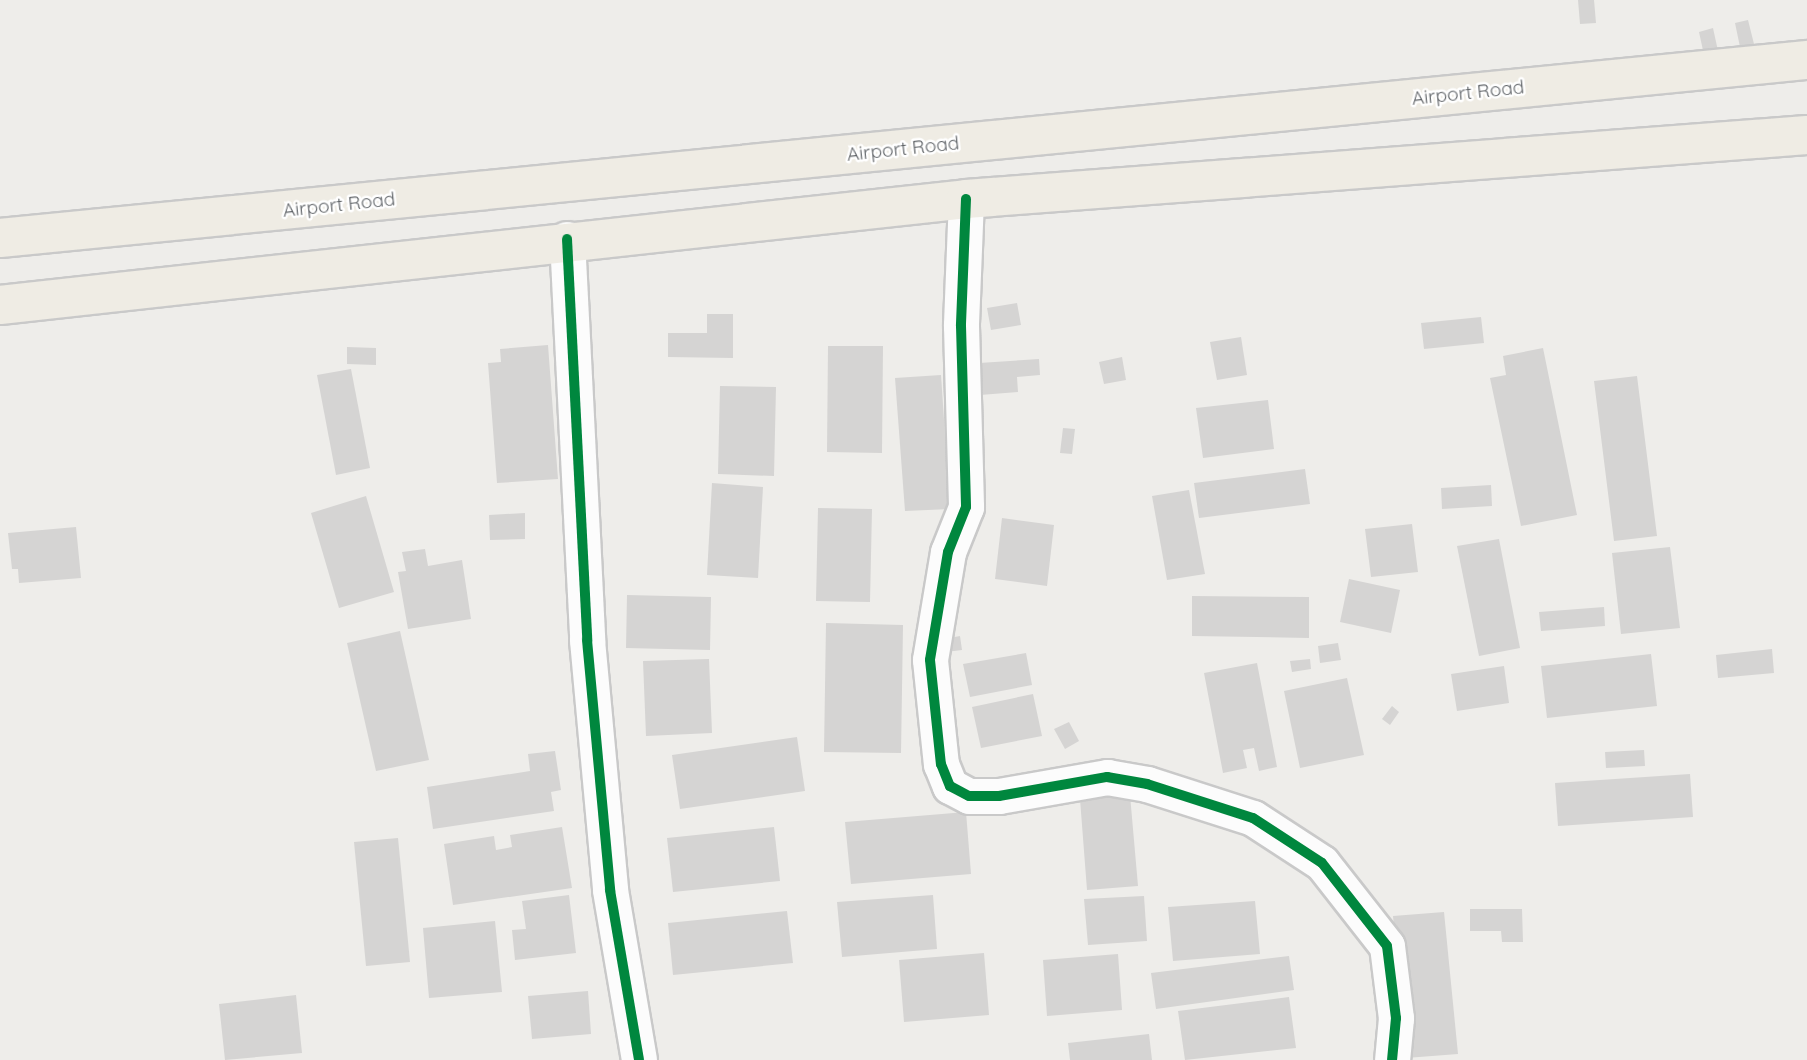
<!DOCTYPE html>
<html>
<head>
<meta charset="utf-8">
<style>
	body { margin:0 }
	#map { position:relative; width:1807px; height:1060px; overflow:hidden; background:#eeedea; font-family:Quicksand,sans-serif }
	div>[style] { position:absolute }
	[style*='--x'] { left:calc(var(--x)*1px); top:calc(var(--y)*1px); width:calc(var(--w)*1px); rotate:calc(var(--a)*1deg) }
	.building>* { inset:0; background:#d5d4d3 }
	.roads { filter:drop-shadow(2px 0 #c9c9c9) drop-shadow(-2px 0 #c9c9c9) drop-shadow(0 2px #c9c9c9) drop-shadow(0 -2px #c9c9c9) }
	.street>* { height:35px; margin:-17.5px; padding:0 17.5px; transform-origin:17.5px; border-radius:17.5px; background:#fcfcfc }
	.highway>* { height:38px; margin:-19px; padding:0 19px; transform-origin:19px; border-radius:19px; background:#efece4 }
	.cycleway>* { height:10px; margin:-5px; padding:0 5px; transform-origin:5px; border-radius:5px; background:#00873e }
	span { translate:-50% -50%; white-space:nowrap; text-align:center; line-height:1.15; -webkit-text-stroke:5px #fff; paint-order:stroke }
	.street-label { font-size:19px; color:#5f6367 }
</style>
</head>
<body>
<div id="map">
	<div class="building">
		<i style="clip-path:polygon(1578px 0,1594px 0,1596px 23px,1580px 24px)"></i>
		<i style="clip-path:polygon(1748px 20px,1754px 44px,1740px 47px,1735px 23px)"></i>
		<i style="clip-path:polygon(1713px 28px,1718px 51px,1704px 55px,1699px 32px)"></i>
		<i style="clip-path:polygon(1017px 303px,1021px 325px,991px 330px,987px 308px)"></i>
		<i style="clip-path:polygon(707px 314px,733px 314px,733px 358px,668px 357px,668px 333px,707px 333px)"></i>
		<i style="clip-path:polygon(1481px 317px,1484px 343px,1424px 349px,1421px 323px)"></i>
		<i style="clip-path:polygon(1241px 337px,1247px 375px,1217px 380px,1210px 342px)"></i>
		<i style="clip-path:polygon(548px 345px,558px 479px,497px 483px,488px 363px,501px 362px,500px 349px)"></i>
		<i style="clip-path:polygon(828px 346px,883px 346px,882px 453px,827px 452px)"></i>
		<i style="clip-path:polygon(347px 347px,376px 348px,376px 365px,347px 364px)"></i>
		<i style="clip-path:polygon(1543px 348px,1577px 515px,1521px 526px,1490px 378px,1506px 375px,1503px 356px)"></i>
		<i style="clip-path:polygon(1122px 357px,1126px 380px,1104px 384px,1099px 362px)"></i>
		<i style="clip-path:polygon(1039px 359px,1040px 375px,1017px 377px,1018px 392px,980px 395px,979px 363px)"></i>
		<i style="clip-path:polygon(351px 369px,370px 468px,336px 475px,317px 375px)"></i>
		<i style="clip-path:polygon(941px 375px,950px 509px,905px 511px,895px 378px)"></i>
		<i style="clip-path:polygon(1637px 376px,1657px 536px,1614px 541px,1594px 381px)"></i>
		<i style="clip-path:polygon(720px 386px,776px 387px,774px 476px,718px 474px)"></i>
		<i style="clip-path:polygon(1268px 400px,1274px 449px,1203px 458px,1196px 408px)"></i>
		<i style="clip-path:polygon(1063px 428px,1075px 429px,1072px 454px,1060px 453px)"></i>
		<i style="clip-path:polygon(1305px 469px,1310px 504px,1199px 518px,1194px 483px)"></i>
		<i style="clip-path:polygon(712px 483px,763px 487px,758px 578px,707px 575px)"></i>
		<i style="clip-path:polygon(1491px 485px,1492px 506px,1442px 509px,1441px 488px)"></i>
		<i style="clip-path:polygon(1189px 490px,1205px 574px,1167px 580px,1152px 496px)"></i>
		<i style="clip-path:polygon(366px 496px,394px 592px,339px 608px,311px 513px)"></i>
		<i style="clip-path:polygon(818px 508px,872px 509px,870px 602px,816px 601px)"></i>
		<i style="clip-path:polygon(525px 513px,525px 539px,490px 540px,489px 515px)"></i>
		<i style="clip-path:polygon(1002px 518px,1054px 525px,1047px 586px,995px 579px)"></i>
		<i style="clip-path:polygon(1412px 524px,1418px 572px,1371px 577px,1365px 529px)"></i>
		<i style="clip-path:polygon(76px 527px,81px 578px,19px 583px,18px 569px,12px 569px,8px 533px)"></i>
		<i style="clip-path:polygon(1499px 539px,1520px 648px,1479px 656px,1457px 546px)"></i>
		<i style="clip-path:polygon(1670px 547px,1680px 628px,1621px 634px,1612px 553px)"></i>
		<i style="clip-path:polygon(425px 549px,428px 566px,462px 560px,471px 619px,408px 629px,398px 572px,406px 571px,402px 552px)"></i>
		<i style="clip-path:polygon(1349px 579px,1400px 590px,1391px 633px,1340px 622px)"></i>
		<i style="clip-path:polygon(627px 595px,711px 597px,710px 650px,626px 648px)"></i>
		<i style="clip-path:polygon(1192px 596px,1309px 597px,1309px 638px,1192px 636px)"></i>
		<i style="clip-path:polygon(1604px 607px,1605px 626px,1541px 631px,1539px 612px)"></i>
		<i style="clip-path:polygon(826px 623px,903px 625px,901px 753px,824px 752px)"></i>
		<i style="clip-path:polygon(400px 631px,429px 760px,376px 771px,347px 643px)"></i>
		<i style="clip-path:polygon(960px 636px,962px 650px,946px 652px,944px 639px)"></i>
		<i style="clip-path:polygon(1338px 643px,1341px 660px,1320px 663px,1318px 646px)"></i>
		<i style="clip-path:polygon(1772px 649px,1774px 673px,1718px 678px,1716px 655px)"></i>
		<i style="clip-path:polygon(1026px 653px,1032px 685px,970px 697px,963px 664px)"></i>
		<i style="clip-path:polygon(1651px 654px,1657px 706px,1547px 718px,1541px 666px)"></i>
		<i style="clip-path:polygon(709px 659px,712px 733px,646px 736px,643px 661px)"></i>
		<i style="clip-path:polygon(1310px 659px,1311px 669px,1292px 672px,1290px 661px)"></i>
		<i style="clip-path:polygon(1257px 663px,1277px 767px,1259px 771px,1254px 748px,1243px 750px,1247px 768px,1223px 773px,1204px 673px)"></i>
		<i style="clip-path:polygon(1504px 666px,1509px 703px,1457px 711px,1451px 674px)"></i>
		<i style="clip-path:polygon(1347px 678px,1364px 755px,1300px 768px,1284px 691px)"></i>
		<i style="clip-path:polygon(1033px 694px,1042px 736px,981px 748px,972px 707px)"></i>
		<i style="clip-path:polygon(1392px 706px,1399px 712px,1390px 725px,1382px 719px)"></i>
		<i style="clip-path:polygon(1069px 722px,1079px 741px,1065px 749px,1054px 729px)"></i>
		<i style="clip-path:polygon(797px 737px,805px 791px,680px 809px,672px 755px)"></i>
		<i style="clip-path:polygon(1644px 750px,1645px 766px,1606px 768px,1605px 752px)"></i>
		<i style="clip-path:polygon(555px 751px,561px 790px,551px 792px,554px 811px,433px 829px,427px 787px,530px 771px,528px 754px)"></i>
		<i style="clip-path:polygon(1690px 774px,1693px 817px,1558px 826px,1555px 783px)"></i>
		<i style="clip-path:polygon(1130px 795px,1138px 886px,1087px 890px,1080px 799px)"></i>
		<i style="clip-path:polygon(966px 812px,971px 874px,851px 884px,845px 822px)"></i>
		<i style="clip-path:polygon(562px 827px,572px 888px,453px 905px,444px 844px,494px 836px,496px 850px,512px 847px,510px 835px)"></i>
		<i style="clip-path:polygon(774px 827px,780px 881px,673px 892px,667px 838px)"></i>
		<i style="clip-path:polygon(398px 838px,410px 962px,366px 966px,354px 842px)"></i>
		<i style="clip-path:polygon(569px 895px,576px 953px,515px 960px,512px 930px,526px 929px,522px 901px)"></i>
		<i style="clip-path:polygon(933px 895px,937px 949px,842px 957px,837px 902px)"></i>
		<i style="clip-path:polygon(1144px 896px,1147px 941px,1088px 945px,1084px 899px)"></i>
		<i style="clip-path:polygon(1255px 901px,1260px 954px,1173px 961px,1168px 907px)"></i>
		<i style="clip-path:polygon(1470px 909px,1522px 909px,1523px 942px,1502px 942px,1501px 931px,1470px 931px)"></i>
		<i style="clip-path:polygon(787px 911px,793px 963px,673px 975px,668px 923px)"></i>
		<i style="clip-path:polygon(1444px 912px,1458px 1054px,1406px 1058px,1393px 916px)"></i>
		<i style="clip-path:polygon(495px 921px,502px 992px,429px 998px,423px 928px)"></i>
		<i style="clip-path:polygon(984px 953px,989px 1015px,904px 1022px,899px 960px)"></i>
		<i style="clip-path:polygon(1118px 954px,1122px 1010px,1047px 1016px,1043px 960px)"></i>
		<i style="clip-path:polygon(1289px 956px,1294px 990px,1156px 1009px,1151px 973px)"></i>
		<i style="clip-path:polygon(588px 991px,591px 1034px,532px 1039px,528px 996px)"></i>
		<i style="clip-path:polygon(296px 995px,302px 1053px,225px 1060px,219px 1004px)"></i>
		<i style="clip-path:polygon(1289px 997px,1296px 1048px,1185px 1060px,1178px 1011px)"></i>
		<i style="clip-path:polygon(1149px 1034px,1152px 1060px,1070px 1060px,1068px 1043px)"></i>
	</div>
	<div class="roads">
		<div class="street">
			<i style="--x:966;--y:199;--w:127;--a:92.3"></i>
			<i style="--x:961;--y:326;--w:181;--a:88.4"></i>
			<i style="--x:966;--y:507;--w:48;--a:111.8"></i>
			<i style="--x:948;--y:552;--w:109;--a:99.5"></i>
			<i style="--x:930;--y:660;--w:105;--a:84"></i>
			<i style="--x:941;--y:764;--w:24;--a:68"></i>
			<i style="--x:950;--y:786;--w:21;--a:28"></i>
			<i style="--x:969;--y:796;--w:30;--a:0"></i>
			<i style="--x:999;--y:796;--w:110;--a:-10"></i>
			<i style="--x:1107;--y:777;--w:41;--a:9.9"></i>
			<i style="--x:1147;--y:784;--w:111;--a:17.8"></i>
			<i style="--x:1253;--y:818;--w:82;--a:33.1"></i>
			<i style="--x:1322;--y:863;--w:105;--a:51.9"></i>
			<i style="--x:1387;--y:946;--w:73;--a:82.9"></i>
			<i style="--x:1396;--y:1018;--w:42;--a:95.4"></i>
			<i style="--x:567;--y:239;--w:401;--a:87.1"></i>
			<i style="--x:587;--y:640;--w:251;--a:84.7"></i>
			<i style="--x:610;--y:890;--w:172;--a:80.3"></i>
		</div>
		<div class="highway">
			<i style="--x:0;--y:238;--w:1816;--a:-5.63"></i>
			<i style="--x:0;--y:305;--w:972;--a:-6.26"></i>
			<i style="--x:966;--y:199;--w:843;--a:-4.35"></i>
		</div>
	</div>
	<div class="cycleway">
		<i style="--x:966;--y:199;--w:127;--a:92.3"></i>
		<i style="--x:961;--y:326;--w:181;--a:88.4"></i>
		<i style="--x:966;--y:507;--w:48;--a:111.8"></i>
		<i style="--x:948;--y:552;--w:109;--a:99.5"></i>
		<i style="--x:930;--y:660;--w:105;--a:84"></i>
		<i style="--x:941;--y:764;--w:24;--a:68"></i>
		<i style="--x:950;--y:786;--w:21;--a:28"></i>
		<i style="--x:969;--y:796;--w:30;--a:0"></i>
		<i style="--x:999;--y:796;--w:110;--a:-10"></i>
		<i style="--x:1107;--y:777;--w:41;--a:9.9"></i>
		<i style="--x:1147;--y:784;--w:111;--a:17.8"></i>
		<i style="--x:1253;--y:818;--w:82;--a:33.1"></i>
		<i style="--x:1322;--y:863;--w:105;--a:51.9"></i>
		<i style="--x:1387;--y:946;--w:73;--a:82.9"></i>
		<i style="--x:1396;--y:1018;--w:42;--a:95.4"></i>
		<i style="--x:567;--y:239;--w:401;--a:87.1"></i>
		<i style="--x:587;--y:640;--w:251;--a:84.7"></i>
		<i style="--x:610;--y:890;--w:172;--a:80.3"></i>
	</div>
	<div class="street-label">
		<span style="left:1468px;top:93px;rotate:-6deg">Airport Road</span>
		<span style="left:903px;top:149px;rotate:-6deg">Airport Road</span>
		<span style="left:339px;top:205px;rotate:-6deg">Airport Road</span>
	</div>
</div>
</body>
</html>
